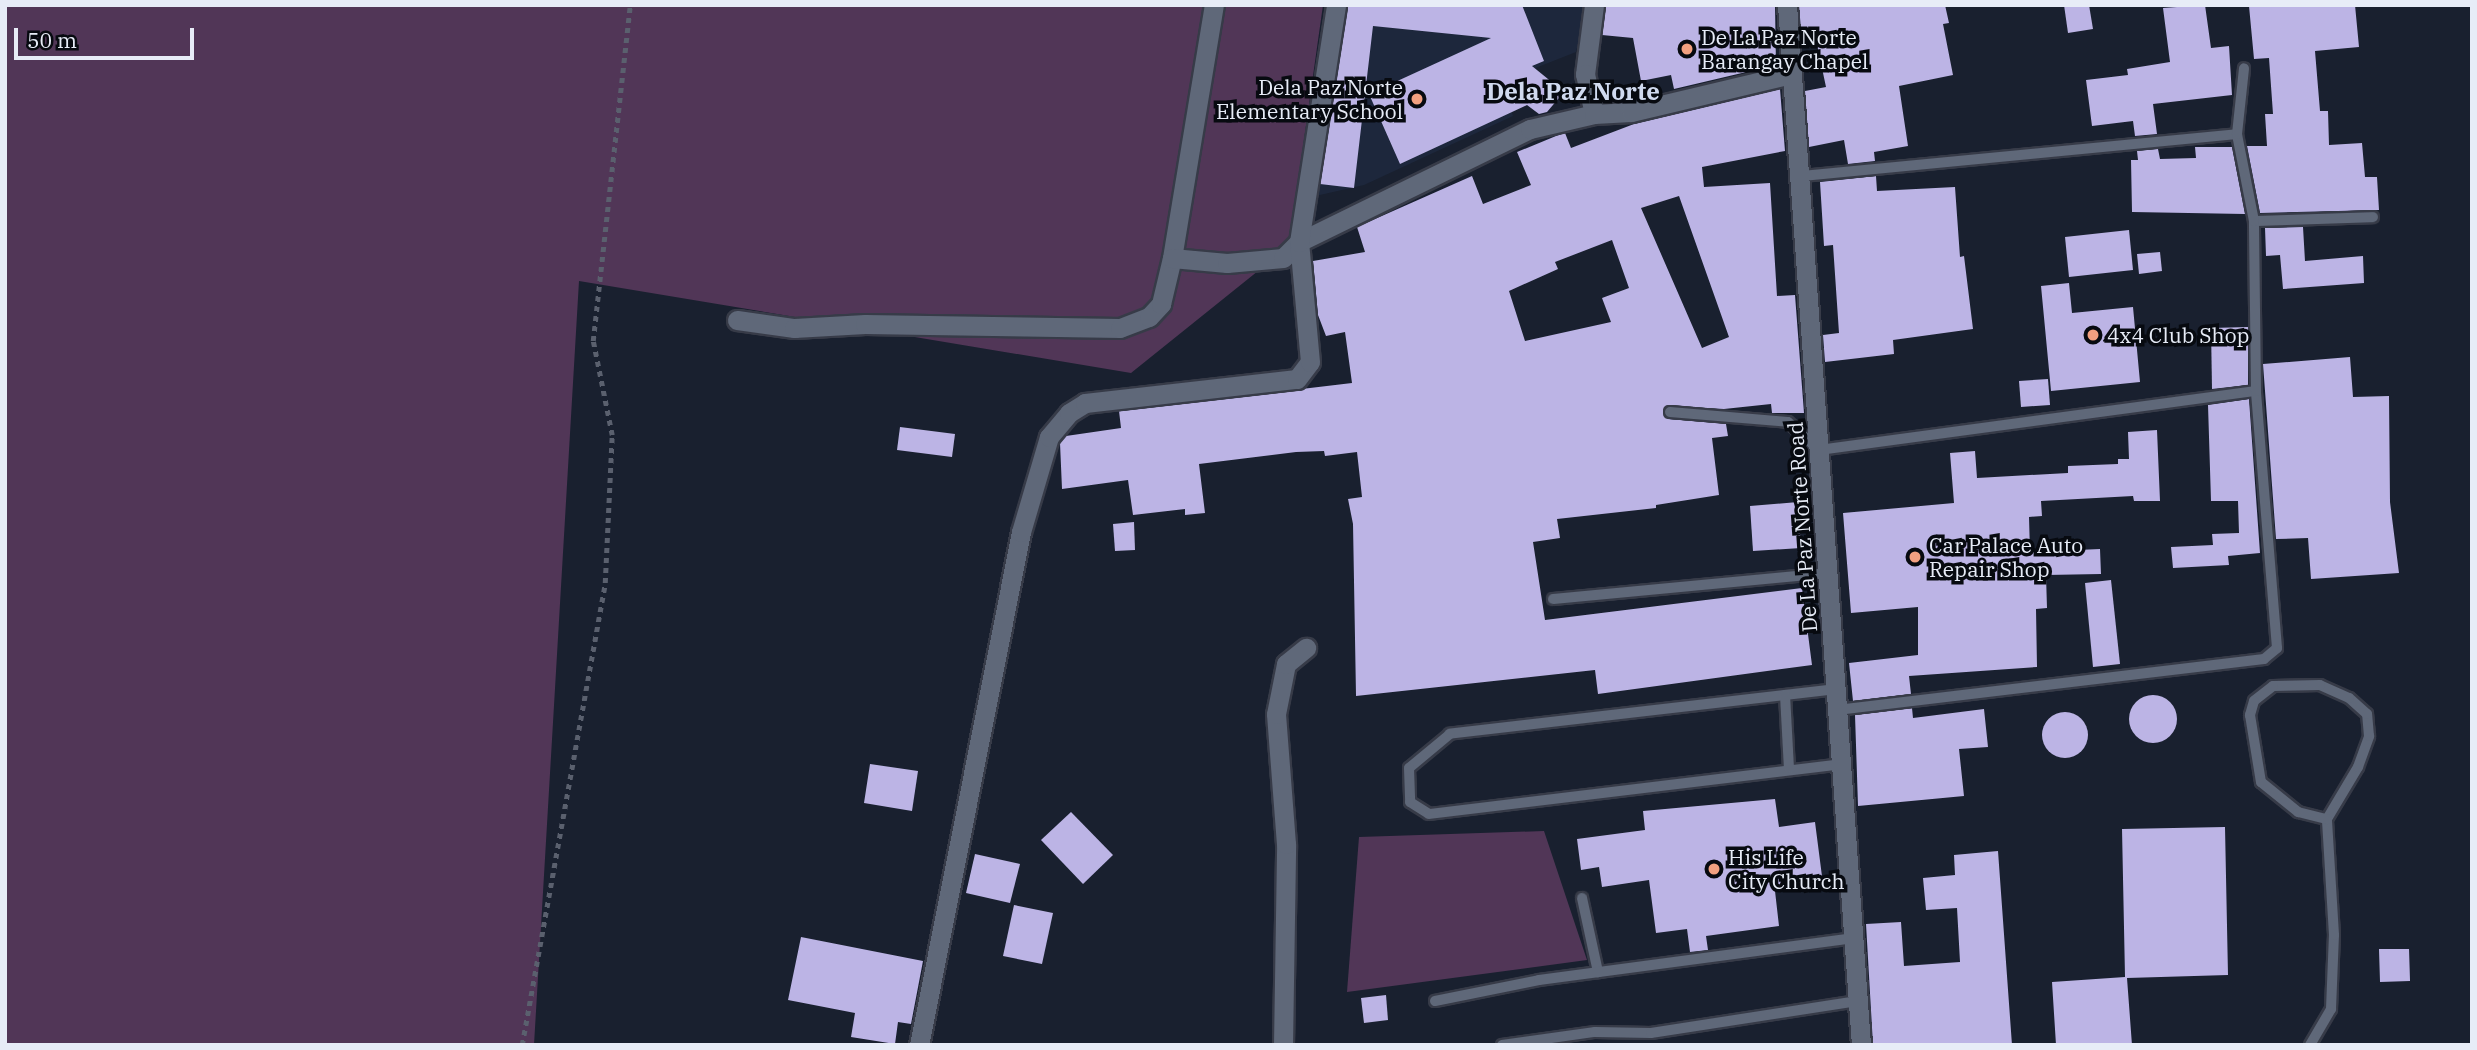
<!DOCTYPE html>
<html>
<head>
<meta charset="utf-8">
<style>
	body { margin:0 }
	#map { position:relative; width:2477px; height:1050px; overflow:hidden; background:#19202f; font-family:"IBM Plex Serif",serif }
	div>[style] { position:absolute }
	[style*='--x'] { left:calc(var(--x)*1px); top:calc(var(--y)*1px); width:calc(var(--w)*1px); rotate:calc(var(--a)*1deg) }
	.built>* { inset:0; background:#1d273c }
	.green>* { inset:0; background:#513657 }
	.building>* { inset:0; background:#bcb4e5 }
	.round { border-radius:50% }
	.path>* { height:4.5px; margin-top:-2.25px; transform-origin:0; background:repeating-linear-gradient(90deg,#5a606e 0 5px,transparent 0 10px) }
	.roads { filter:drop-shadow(2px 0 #373b48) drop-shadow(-2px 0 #373b48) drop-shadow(0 2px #373b48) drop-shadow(0 -2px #373b48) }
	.service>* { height:10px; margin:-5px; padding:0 5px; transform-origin:5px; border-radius:5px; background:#5f6879 }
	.minor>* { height:19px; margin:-9.5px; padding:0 9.5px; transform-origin:9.5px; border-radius:9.5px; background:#5f6879 }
	.tertiary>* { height:19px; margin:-9.5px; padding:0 9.5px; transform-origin:9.5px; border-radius:9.5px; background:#5f6879 }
	.dots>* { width:19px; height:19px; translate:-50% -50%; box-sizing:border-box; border:4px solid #070a10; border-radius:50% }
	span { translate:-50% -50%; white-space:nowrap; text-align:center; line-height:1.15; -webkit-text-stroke:7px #070a10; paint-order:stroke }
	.poi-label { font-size:21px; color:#e7ecf7 }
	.left { translate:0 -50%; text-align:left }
	.right { translate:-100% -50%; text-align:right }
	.street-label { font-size:21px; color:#e7ecf7 }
	.quarter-label { font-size:24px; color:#d0daef; font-weight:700 }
	.frame { position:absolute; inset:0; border:7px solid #e7ecf7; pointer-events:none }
	.scale { position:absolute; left:14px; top:28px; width:180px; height:32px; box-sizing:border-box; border:4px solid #e7ecf7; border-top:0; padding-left:9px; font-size:21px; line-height:24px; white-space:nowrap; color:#e7ecf7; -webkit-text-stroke:5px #070a10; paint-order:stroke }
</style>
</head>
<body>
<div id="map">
	<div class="built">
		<i style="clip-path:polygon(1341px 5px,1587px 5px,1576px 52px,1502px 81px,1513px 116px,1364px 185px,1311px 197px)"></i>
	</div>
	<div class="green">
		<i style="clip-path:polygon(5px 5px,1323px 5px,1289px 246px,1131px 373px,579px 281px,534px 1045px,5px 1045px)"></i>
		<i style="clip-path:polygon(1544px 831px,1587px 960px,1347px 992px,1359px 837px)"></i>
	</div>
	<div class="building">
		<i style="clip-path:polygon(1348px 5px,1522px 5px,1544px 61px,1532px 66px,1564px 92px,1547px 112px,1539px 114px,1527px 105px,1400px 164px,1369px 94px,1491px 38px,1373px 26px,1354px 188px,1320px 184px)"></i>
		<i style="clip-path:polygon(1606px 5px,1775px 5px,1776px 65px,1674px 89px,1671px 75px,1641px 81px,1633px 38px,1602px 35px)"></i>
		<i style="clip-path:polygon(1799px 5px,1945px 5px,1949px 23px,1943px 24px,1953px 75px,1899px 86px,1908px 146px,1874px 152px,1875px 161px,1848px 164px,1844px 140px,1809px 147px,1805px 91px,1826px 87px,1816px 40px,1802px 43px)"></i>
		<i style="clip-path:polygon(2064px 5px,2089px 5px,2093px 29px,2068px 33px)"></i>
		<i style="clip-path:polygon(2205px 5px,2211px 48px,2229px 46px,2232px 95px,2153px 104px,2157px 134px,2135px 136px,2133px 121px,2092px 126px,2086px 80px,2128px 75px,2127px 69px,2170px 62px,2163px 8px)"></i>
		<i style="clip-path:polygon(2355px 5px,2359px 47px,2315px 51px,2320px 111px,2328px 111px,2329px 145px,2362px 143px,2365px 177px,2377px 177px,2379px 210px,2260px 213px,2247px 146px,2267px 146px,2265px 114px,2273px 114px,2269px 58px,2254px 59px,2249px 6px)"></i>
		<i style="clip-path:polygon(evenodd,1780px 89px,1785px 151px,1702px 167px,1704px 187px,1770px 183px,1777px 296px,1795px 295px,1804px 413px,1772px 413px,1771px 404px,1724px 409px,1666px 406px,1663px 412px,1669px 419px,1726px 424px,1728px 436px,1712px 438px,1719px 495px,1656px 505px,1656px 508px,1557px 519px,1560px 538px,1533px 542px,1545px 620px,1802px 588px,1812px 665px,1598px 694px,1595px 670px,1356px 696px,1353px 524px,1348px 499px,1362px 497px,1357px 452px,1325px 456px,1324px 451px,1296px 452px,1199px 464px,1205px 513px,1185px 515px,1185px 509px,1133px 515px,1128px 480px,1062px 489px,1060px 443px,1066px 436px,1121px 428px,1119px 411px,1352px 383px,1345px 332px,1326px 336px,1318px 315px,1313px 261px,1365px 252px,1357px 227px,1472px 176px,1483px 204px,1531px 185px,1517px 152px,1556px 136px,1565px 133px,1571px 148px,1634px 124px,1780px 89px,1679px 196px,1729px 337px,1702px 348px,1641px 208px,1679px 196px,1780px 89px,1612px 240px,1629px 288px,1602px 298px,1611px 322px,1525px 341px,1509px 291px,1558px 269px,1555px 262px,1612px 240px)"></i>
		<i style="clip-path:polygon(2195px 147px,2232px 147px,2245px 214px,2132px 212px,2131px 160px,2138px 160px,2137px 151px,2158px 149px,2160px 159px,2196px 158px)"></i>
		<i style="clip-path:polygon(1876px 176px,1877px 191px,1955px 187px,1960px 257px,1964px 256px,1973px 329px,1893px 340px,1894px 354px,1825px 362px,1823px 335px,1839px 333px,1833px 245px,1824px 246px,1820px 182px)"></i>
		<i style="clip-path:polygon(2303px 227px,2305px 261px,2363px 256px,2364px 283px,2283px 289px,2280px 255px,2266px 256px,2265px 228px)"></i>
		<i style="clip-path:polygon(2129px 230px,2133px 270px,2069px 277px,2065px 237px)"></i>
		<i style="clip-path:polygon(2160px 252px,2162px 271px,2139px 274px,2137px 254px)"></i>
		<i style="clip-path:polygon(2069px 283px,2072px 313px,2133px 307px,2140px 382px,2051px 391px,2041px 286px)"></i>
		<i style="clip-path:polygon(2248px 327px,2248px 385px,2212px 389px,2211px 328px)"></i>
		<i style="clip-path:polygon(2350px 357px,2353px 397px,2389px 396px,2390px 502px,2399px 573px,2311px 579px,2308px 538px,2276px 539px,2263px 364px)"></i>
		<i style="clip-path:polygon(2048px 379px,2050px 405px,2021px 407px,2019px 381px)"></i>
		<i style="clip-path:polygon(2249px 399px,2260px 553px,2228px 556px,2229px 565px,2173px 568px,2171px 547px,2213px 545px,2212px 534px,2239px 533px,2238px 501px,2211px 501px,2208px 405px)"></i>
		<i style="clip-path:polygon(900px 427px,955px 434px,952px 457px,897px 450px)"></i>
		<i style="clip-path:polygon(2157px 430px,2160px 501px,2134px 501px,2133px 496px,2041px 501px,2042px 516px,2029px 517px,2030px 552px,2100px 549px,2101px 574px,2046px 575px,2047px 608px,2036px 609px,2037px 667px,1909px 676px,1911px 694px,1853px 701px,1849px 663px,1918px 655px,1918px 607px,1851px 613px,1843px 513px,1954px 503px,1950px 453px,1975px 451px,1977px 478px,2068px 473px,2068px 466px,2118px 464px,2118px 459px,2129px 459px,2128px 432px)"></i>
		<i style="clip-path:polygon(1798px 502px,1801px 548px,1753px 551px,1750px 506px)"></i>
		<i style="clip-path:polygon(1134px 522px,1135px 550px,1115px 551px,1113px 524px)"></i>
		<i style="clip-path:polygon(2111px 580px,2120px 664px,2093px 667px,2085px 583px)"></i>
		<i class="round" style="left:2129px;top:695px;width:48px;height:48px"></i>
		<i style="clip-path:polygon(1912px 708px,1913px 718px,1984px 709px,1988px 747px,1959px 749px,1964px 796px,1858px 806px,1855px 715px)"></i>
		<i class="round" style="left:2042px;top:712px;width:46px;height:46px"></i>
		<i style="clip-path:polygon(870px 764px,918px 771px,912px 811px,864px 803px)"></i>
		<i style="clip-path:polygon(1775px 799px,1779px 827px,1815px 822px,1823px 884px,1775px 891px,1779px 926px,1706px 936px,1708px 950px,1690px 952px,1687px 929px,1656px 933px,1649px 880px,1602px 887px,1599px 867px,1581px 870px,1577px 839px,1645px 830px,1643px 811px)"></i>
		<i style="clip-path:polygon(1071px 812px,1113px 855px,1083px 884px,1041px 840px)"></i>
		<i style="clip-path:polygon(2225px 827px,2228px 975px,2127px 978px,2132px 1045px,2056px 1045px,2052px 982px,2125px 977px,2122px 829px)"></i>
		<i style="clip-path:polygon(1998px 851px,2012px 1045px,1873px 1045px,1866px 924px,1901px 922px,1904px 966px,1960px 962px,1957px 908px,1926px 910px,1923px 878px,1955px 875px,1954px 855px)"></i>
		<i style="clip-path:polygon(975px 854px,1020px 864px,1010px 903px,966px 893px)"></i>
		<i style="clip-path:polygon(1014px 905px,1053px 913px,1042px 964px,1003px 956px)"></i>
		<i style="clip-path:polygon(801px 937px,923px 961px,911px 1024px,898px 1022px,895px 1044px,851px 1037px,855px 1013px,788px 1000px)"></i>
		<i style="clip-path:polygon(2379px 949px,2409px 949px,2410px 981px,2380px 982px)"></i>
		<i style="clip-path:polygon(1386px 995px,1388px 1020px,1364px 1023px,1361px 998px)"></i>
	</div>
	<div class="path">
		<i style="--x:522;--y:1045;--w:469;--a:-79.8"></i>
		<i style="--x:605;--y:583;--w:148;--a:-87.3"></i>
		<i style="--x:612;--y:435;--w:96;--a:-101.4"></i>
		<i style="--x:593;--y:341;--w:338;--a:-83.7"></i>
	</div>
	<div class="roads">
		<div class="service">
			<i style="--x:1802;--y:176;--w:437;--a:-5.5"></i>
			<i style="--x:2254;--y:221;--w:119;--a:-1.9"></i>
			<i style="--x:1670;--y:412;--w:118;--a:4.8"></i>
			<i style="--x:1788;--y:422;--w:42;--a:42.1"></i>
			<i style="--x:1819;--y:450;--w:441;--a:-7.7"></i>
			<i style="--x:1553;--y:599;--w:277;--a:-5.4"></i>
			<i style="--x:1836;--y:689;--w:389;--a:173.4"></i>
			<i style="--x:1450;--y:734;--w:53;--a:140.3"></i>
			<i style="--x:1409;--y:768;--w:34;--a:88"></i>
			<i style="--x:1410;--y:802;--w:22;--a:32"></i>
			<i style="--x:1429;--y:814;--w:416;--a:-6.9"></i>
			<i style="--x:1785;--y:695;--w:73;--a:86.9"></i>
			<i style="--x:1837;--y:710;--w:430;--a:-6.8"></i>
			<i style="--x:2264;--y:659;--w:17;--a:-40"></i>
			<i style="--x:2277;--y:648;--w:258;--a:-94.7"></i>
			<i style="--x:2256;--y:391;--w:170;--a:-90.7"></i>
			<i style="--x:2254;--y:221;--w:89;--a:-101.1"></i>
			<i style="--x:2237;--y:134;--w:66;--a:-83.9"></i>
			<i style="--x:1582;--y:898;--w:76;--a:77.8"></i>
			<i style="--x:1435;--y:1001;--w:106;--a:-11.4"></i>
			<i style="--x:1539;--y:980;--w:318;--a:-7.6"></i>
			<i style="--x:1502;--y:1045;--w:94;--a:-8"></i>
			<i style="--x:1595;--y:1032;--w:56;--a:1"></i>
			<i style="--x:1651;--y:1033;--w:209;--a:-8.8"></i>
			<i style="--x:2310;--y:1045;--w:42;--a:-59.7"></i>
			<i style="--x:2331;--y:1009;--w:74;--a:-87.7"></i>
			<i style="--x:2334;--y:935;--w:116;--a:-93.5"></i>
			<i style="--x:2327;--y:819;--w:61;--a:-59.2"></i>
			<i style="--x:2358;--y:767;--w:33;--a:-70"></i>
			<i style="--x:2369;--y:736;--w:22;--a:-95"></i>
			<i style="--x:2367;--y:714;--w:24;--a:-138"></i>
			<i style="--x:2349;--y:698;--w:32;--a:-156"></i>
			<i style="--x:2320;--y:685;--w:47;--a:178.8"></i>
			<i style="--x:2273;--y:686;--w:24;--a:142"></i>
			<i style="--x:2254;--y:701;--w:15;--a:106"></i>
			<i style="--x:2250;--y:715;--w:68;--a:80.7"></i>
			<i style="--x:2261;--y:782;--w:48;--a:39"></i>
			<i style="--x:2298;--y:812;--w:30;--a:14"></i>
		</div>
		<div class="minor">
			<i style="--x:1594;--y:5;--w:70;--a:97.4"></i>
			<i style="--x:1585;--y:74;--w:41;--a:77.3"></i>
			<i style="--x:1172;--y:258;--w:256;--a:-80.6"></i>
			<i style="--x:737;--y:320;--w:58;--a:8"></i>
			<i style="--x:794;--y:328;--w:71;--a:-3.2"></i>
			<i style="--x:865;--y:324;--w:255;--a:0.9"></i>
			<i style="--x:1120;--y:328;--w:31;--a:-21"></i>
			<i style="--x:1149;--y:317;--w:18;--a:-47"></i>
			<i style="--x:1161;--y:304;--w:47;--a:-76.6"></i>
			<i style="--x:1172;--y:258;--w:55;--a:5.2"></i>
			<i style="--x:1227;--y:263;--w:56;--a:-5.1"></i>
			<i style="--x:1283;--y:258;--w:23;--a:-45"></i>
			<i style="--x:1299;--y:242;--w:257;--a:-26.1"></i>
			<i style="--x:1530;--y:129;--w:66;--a:-13.2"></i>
			<i style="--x:1594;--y:114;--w:37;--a:-3"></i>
			<i style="--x:1631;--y:112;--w:165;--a:-13.3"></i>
			<i style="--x:919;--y:1045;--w:523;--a:-78.75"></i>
			<i style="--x:1021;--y:532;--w:99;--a:-73.6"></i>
			<i style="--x:1049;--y:437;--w:31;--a:-50"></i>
			<i style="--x:1069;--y:413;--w:19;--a:-32"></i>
			<i style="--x:1085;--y:403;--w:213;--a:-6.5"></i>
			<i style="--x:1297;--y:379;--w:21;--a:-53"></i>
			<i style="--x:1310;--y:362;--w:121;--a:-95.2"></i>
			<i style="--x:1299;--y:242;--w:240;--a:-81.1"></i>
			<i style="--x:1283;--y:1045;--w:201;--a:-89.1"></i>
			<i style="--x:1286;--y:844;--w:130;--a:-94.4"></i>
			<i style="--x:1276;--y:714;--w:51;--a:-78.7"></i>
			<i style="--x:1286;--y:664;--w:26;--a:-39"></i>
		</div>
		<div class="tertiary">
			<i style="--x:1787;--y:5;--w:1043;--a:85.93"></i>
		</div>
	</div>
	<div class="dots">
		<i style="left:1687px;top:49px;background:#f2a080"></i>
		<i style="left:1417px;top:99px;background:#f2a080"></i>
		<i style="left:2093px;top:335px;background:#f2a080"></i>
		<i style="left:1915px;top:557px;background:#f2a080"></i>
		<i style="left:1714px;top:869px;background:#f2a080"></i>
	</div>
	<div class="poi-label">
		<span class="left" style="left:1701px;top:49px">De La Paz Norte<br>Barangay Chapel</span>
		<span class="right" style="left:1403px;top:99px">Dela Paz Norte<br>Elementary School</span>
		<span class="left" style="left:2107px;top:335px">4x4 Club Shop</span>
		<span class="left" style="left:1929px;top:557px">Car Palace Auto<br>Repair Shop</span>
		<span class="left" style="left:1728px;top:869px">His Life<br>City Church</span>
	</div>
	<div class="street-label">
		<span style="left:1802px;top:527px;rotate:-94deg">De La Paz Norte Road</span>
	</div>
	<div class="quarter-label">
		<span style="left:1573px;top:92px">Dela Paz Norte</span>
	</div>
	<div class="frame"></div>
	<div class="scale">50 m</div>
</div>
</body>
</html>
